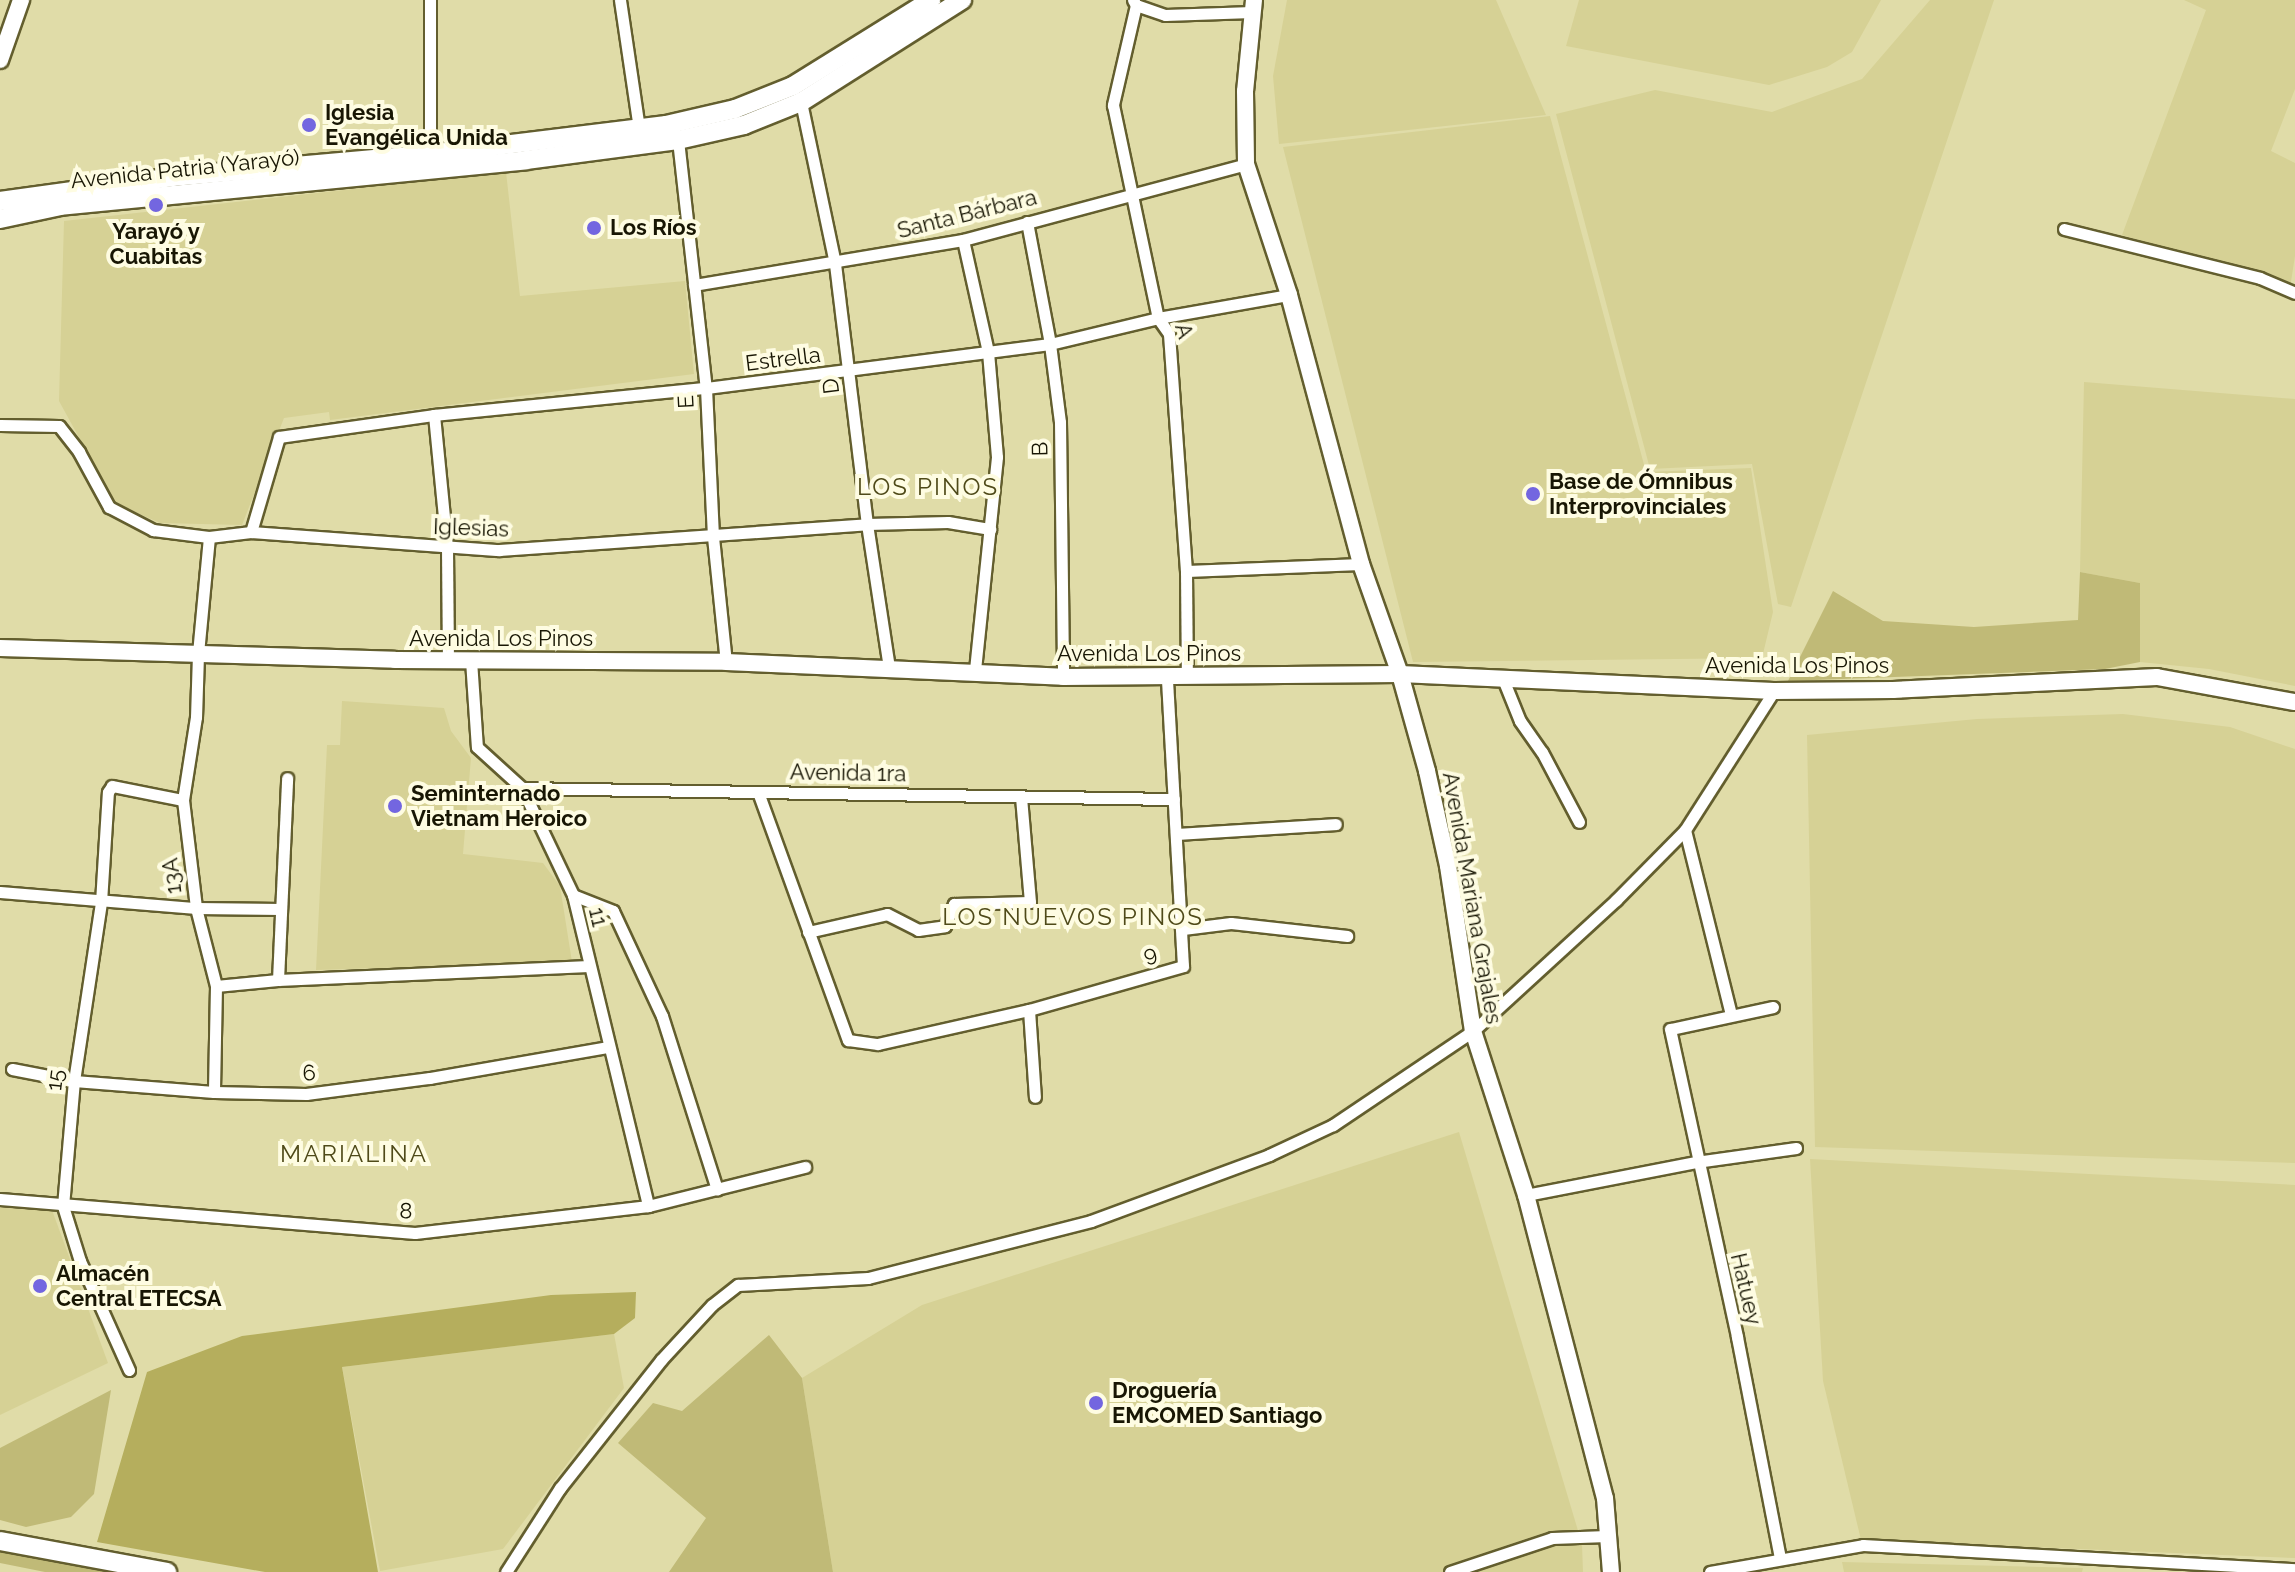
<!DOCTYPE html>
<html>
<head>
<meta charset="utf-8">
<style>
	body { margin:0 }
	#map { position:relative; width:2295px; height:1572px; overflow:hidden; background:#e0dca8; font-family:Raleway,sans-serif }
	div>[style] { position:absolute }
	[style*='--x'] { left:calc(var(--x)*1px); top:calc(var(--y)*1px); width:calc(var(--w)*1px); rotate:calc(var(--a)*1deg) }
	.built>* { inset:0; background:#d6d195 }
	.green>* { inset:0; background:#c0ba77 }
	.forest>* { inset:0; background:#b5ae5d }
	.roads { filter:drop-shadow(2px 0 #635e2e) drop-shadow(-2px 0 #635e2e) drop-shadow(0 2px #635e2e) drop-shadow(0 -2px #635e2e) }
	.street>* { height:11px; margin:-5.5px; padding:0 5.5px; transform-origin:5.5px; border-radius:5.5px; background:#fff }
	.secondary>* { height:16px; margin:-8px; padding:0 8px; transform-origin:8px; border-radius:8px; background:#fff }
	.primary>* { height:18px; margin:-9px; padding:0 9px; transform-origin:9px; border-radius:9px; background:#fff }
	.dots>* { width:22px; height:22px; translate:-50% -50%; box-sizing:border-box; border:4px solid #fefce2; border-radius:50% }
	span { translate:-50% -50%; white-space:nowrap; text-align:center; line-height:1.15; -webkit-text-stroke:8px #fefce2; paint-order:stroke }
	.poi-label { font-size:22px; color:#181604; font-weight:700 }
	.left { translate:0 -50%; text-align:left }
	.street-label { font-size:22px; color:#181604 }
	.neighbourhood-label { font-size:24px; color:#4f4a19; letter-spacing:2px }
</style>
</head>
<body>
<div id="map">
	<div class="built">
		<i style="clip-path:polygon(1287px 0,1496px 0,1546px 115px,1279px 144px,1273px 76px)"></i>
		<i style="clip-path:polygon(1579px 0,1881px 0,1852px 52px,1827px 67px,1769px 85px,1566px 46px)"></i>
		<i style="clip-path:polygon(1930px 0,1994px 0,1791px 607px,1778px 604px,1752px 464px,1650px 469px,1556px 114px,1655px 90px,1772px 112px,1862px 79px)"></i>
		<i style="clip-path:polygon(2184px 0,2295px 0,2295px 89px,2271px 151px,2295px 163px,2295px 256px,2290px 288px,2122px 235px,2206px 10px)"></i>
		<i style="clip-path:polygon(1550px 116px,1646px 472px,1751px 468px,1773px 612px,1762px 658px,1413px 662px,1283px 147px)"></i>
		<i style="clip-path:polygon(506px 172px,520px 296px,685px 281px,694px 374px,330px 420px,329px 412px,284px 418px,242px 525px,160px 523px,115px 503px,59px 401px,64px 221px)"></i>
		<i style="clip-path:polygon(2084px 382px,2295px 399px,2295px 686px,2209px 669px,2140px 662px,2140px 583px,2080px 572px)"></i>
		<i style="clip-path:polygon(342px 701px,444px 708px,451px 731px,471px 758px,463px 854px,543px 863px,560px 886px,572px 962px,316px 970px,327px 745px,340px 745px)"></i>
		<i style="clip-path:polygon(2123px 714px,2230px 727px,2295px 749px,2295px 1163px,1815px 1147px,1807px 735px,1977px 719px)"></i>
		<i style="clip-path:polygon(1459px 1132px,1582px 1544px,1583px 1572px,833px 1572px,802px 1378px,922px 1305px)"></i>
		<i style="clip-path:polygon(1810px 1159px,2295px 1185px,2295px 1558px,1861px 1540px,1823px 1381px)"></i>
		<i style="clip-path:polygon(0 1203px,52px 1210px,108px 1363px,0 1415px)"></i>
		<i style="clip-path:polygon(614px 1334px,624px 1388px,503px 1549px,380px 1571px,342px 1367px)"></i>
		<i style="clip-path:polygon(1842px 1562px,2083px 1568px,2082px 1572px,1844px 1572px)"></i>
	</div>
	<div class="green">
		<i style="clip-path:polygon(2080px 572px,2140px 583px,2140px 662px,2105px 669px,1788px 681px,1833px 591px,1883px 621px,1974px 627px,2078px 620px)"></i>
		<i style="clip-path:polygon(769px 1335px,802px 1378px,833px 1572px,669px 1572px,706px 1518px,618px 1443px,653px 1403px,682px 1411px)"></i>
		<i style="clip-path:polygon(111px 1390px,94px 1494px,71px 1517px,26px 1527px,0 1520px,0 1448px)"></i>
		<i style="clip-path:polygon(0 1551px,115px 1572px,45px 1572px,0 1563px)"></i>
	</div>
	<div class="forest">
		<i style="clip-path:polygon(636px 1292px,635px 1318px,614px 1334px,342px 1367px,378px 1572px,265px 1572px,97px 1542px,147px 1372px,242px 1336px,551px 1295px)"></i>
	</div>
	<div class="roads">
		<div class="street">
			<i style="--x:430;--y:0;--w:154;--a:90"></i>
			<i style="--x:620;--y:0;--w:130;--a:81.6"></i>
			<i style="--x:1133;--y:0;--w:6;--a:59"></i>
			<i style="--x:1136;--y:5;--w:31;--a:19"></i>
			<i style="--x:1165;--y:15;--w:87;--a:-2"></i>
			<i style="--x:1136;--y:5;--w:103;--a:103"></i>
			<i style="--x:1113;--y:105;--w:218;--a:78.1"></i>
			<i style="--x:1158;--y:318;--w:19;--a:55"></i>
			<i style="--x:1169;--y:334;--w:238;--a:85.9"></i>
			<i style="--x:1186;--y:571;--w:106;--a:89.5"></i>
			<i style="--x:801;--y:102;--w:166;--a:78.1"></i>
			<i style="--x:835;--y:264;--w:262;--a:83"></i>
			<i style="--x:867;--y:524;--w:145;--a:81.3"></i>
			<i style="--x:678;--y:140;--w:250;--a:83.6"></i>
			<i style="--x:706;--y:388;--w:149;--a:87.3"></i>
			<i style="--x:713;--y:537;--w:126;--a:84.1"></i>
			<i style="--x:1027;--y:222;--w:124;--a:79.3"></i>
			<i style="--x:1050;--y:344;--w:79;--a:82.7"></i>
			<i style="--x:1060;--y:422;--w:255;--a:89.3"></i>
			<i style="--x:2064;--y:229;--w:202;--a:14"></i>
			<i style="--x:2260;--y:278;--w:38;--a:23"></i>
			<i style="--x:963;--y:240;--w:115;--a:77.4"></i>
			<i style="--x:988;--y:352;--w:105;--a:85.1"></i>
			<i style="--x:997;--y:457;--w:215;--a:95.9"></i>
			<i style="--x:694;--y:285;--w:273;--a:-9.5"></i>
			<i style="--x:963;--y:240;--w:293;--a:-15"></i>
			<i style="--x:434;--y:415;--w:134;--a:84.4"></i>
			<i style="--x:447;--y:548;--w:110;--a:89.5"></i>
			<i style="--x:0;--y:425;--w:59;--a:1"></i>
			<i style="--x:59;--y:426;--w:33;--a:52"></i>
			<i style="--x:79;--y:452;--w:63;--a:61.4"></i>
			<i style="--x:109;--y:507;--w:50;--a:27.6"></i>
			<i style="--x:153;--y:530;--w:56;--a:7.1"></i>
			<i style="--x:209;--y:537;--w:42;--a:-6.8"></i>
			<i style="--x:251;--y:532;--w:249;--a:4.2"></i>
			<i style="--x:499;--y:550;--w:369;--a:-4"></i>
			<i style="--x:867;--y:524;--w:81;--a:-1.4"></i>
			<i style="--x:948;--y:522;--w:43;--a:9.5"></i>
			<i style="--x:251;--y:532;--w:99;--a:-73.6"></i>
			<i style="--x:279;--y:437;--w:157;--a:-8.1"></i>
			<i style="--x:434;--y:415;--w:273;--a:-5.7"></i>
			<i style="--x:706;--y:388;--w:347;--a:-7.3"></i>
			<i style="--x:1050;--y:344;--w:111;--a:-13.5"></i>
			<i style="--x:1158;--y:318;--w:133;--a:-10"></i>
			<i style="--x:209;--y:537;--w:118;--a:95.4"></i>
			<i style="--x:198;--y:654;--w:63;--a:91.8"></i>
			<i style="--x:196;--y:717;--w:84;--a:98.9"></i>
			<i style="--x:183;--y:800;--w:109;--a:83.1"></i>
			<i style="--x:196;--y:908;--w:81;--a:75.6"></i>
			<i style="--x:216;--y:986;--w:106;--a:91.1"></i>
			<i style="--x:1186;--y:571;--w:175;--a:-2.3"></i>
			<i style="--x:471;--y:660;--w:87;--a:86.1"></i>
			<i style="--x:477;--y:747;--w:61;--a:42.3"></i>
			<i style="--x:522;--y:788;--w:119;--a:64.5"></i>
			<i style="--x:573;--y:895;--w:320;--a:76.4"></i>
			<i style="--x:1503;--y:679;--w:45;--a:68"></i>
			<i style="--x:1520;--y:721;--w:38;--a:55"></i>
			<i style="--x:1542;--y:752;--w:79;--a:62.1"></i>
			<i style="--x:522;--y:788;--w:652;--a:0.97"></i>
			<i style="--x:758;--y:792;--w:264;--a:70.1"></i>
			<i style="--x:848;--y:1040;--w:30;--a:8"></i>
			<i style="--x:878;--y:1044;--w:155;--a:-12.7"></i>
			<i style="--x:1029;--y:1010;--w:160;--a:-15.9"></i>
			<i style="--x:1183;--y:966;--w:289;--a:-93.2"></i>
			<i style="--x:1685;--y:830;--w:190;--a:76"></i>
			<i style="--x:1178;--y:834;--w:158;--a:-3.6"></i>
			<i style="--x:0;--y:892;--w:197;--a:4.7"></i>
			<i style="--x:196;--y:908;--w:85;--a:0.7"></i>
			<i style="--x:573;--y:895;--w:43;--a:21.8"></i>
			<i style="--x:613;--y:911;--w:116;--a:65"></i>
			<i style="--x:662;--y:1016;--w:182;--a:72.4"></i>
			<i style="--x:1183;--y:929;--w:48;--a:-7.1"></i>
			<i style="--x:1231;--y:923;--w:117;--a:6.4"></i>
			<i style="--x:808;--y:932;--w:81;--a:-12.8"></i>
			<i style="--x:887;--y:914;--w:35;--a:27"></i>
			<i style="--x:918;--y:930;--w:27;--a:-8"></i>
			<i style="--x:945;--y:926;--w:24;--a:-68"></i>
			<i style="--x:954;--y:904;--w:76;--a:-1.5"></i>
			<i style="--x:1030;--y:902;--w:105;--a:-94.9"></i>
			<i style="--x:278;--y:980;--w:202;--a:-87.4"></i>
			<i style="--x:216;--y:986;--w:62;--a:-5.5"></i>
			<i style="--x:278;--y:980;--w:311;--a:-2.6"></i>
			<i style="--x:1773;--y:1007;--w:105;--a:167.9"></i>
			<i style="--x:1670;--y:1029;--w:315;--a:77.7"></i>
			<i style="--x:1737;--y:1337;--w:225;--a:79"></i>
			<i style="--x:1029;--y:1010;--w:87;--a:86.1"></i>
			<i style="--x:12;--y:1069;--w:63;--a:11"></i>
			<i style="--x:74;--y:1081;--w:140;--a:4.5"></i>
			<i style="--x:214;--y:1092;--w:92;--a:1.2"></i>
			<i style="--x:306;--y:1094;--w:125;--a:-7.4"></i>
			<i style="--x:430;--y:1078;--w:180;--a:-9.9"></i>
			<i style="--x:1526;--y:1195;--w:173;--a:-11"></i>
			<i style="--x:1696;--y:1162;--w:101;--a:-8"></i>
			<i style="--x:0;--y:1199;--w:416;--a:4.7"></i>
			<i style="--x:415;--y:1233;--w:235;--a:-6.6"></i>
			<i style="--x:648;--y:1206;--w:162;--a:-14"></i>
			<i style="--x:129;--y:1370;--w:120;--a:-114.2"></i>
			<i style="--x:80;--y:1261;--w:58;--a:-107.2"></i>
			<i style="--x:63;--y:1206;--w:125;--a:-85"></i>
			<i style="--x:74;--y:1081;--w:181;--a:-81.4"></i>
			<i style="--x:101;--y:902;--w:110;--a:-86.4"></i>
			<i style="--x:108;--y:792;--w:7;--a:-56"></i>
			<i style="--x:112;--y:786;--w:72;--a:11.2"></i>
			<i style="--x:506;--y:1572;--w:100;--a:-57.3"></i>
			<i style="--x:560;--y:1488;--w:163;--a:-51.7"></i>
			<i style="--x:661;--y:1360;--w:75;--a:-47.2"></i>
			<i style="--x:712;--y:1305;--w:33;--a:-38"></i>
			<i style="--x:738;--y:1285;--w:130;--a:-3.1"></i>
			<i style="--x:868;--y:1278;--w:230;--a:-14.3"></i>
			<i style="--x:1091;--y:1221;--w:190;--a:-20.3"></i>
			<i style="--x:1269;--y:1155;--w:71;--a:-25.1"></i>
			<i style="--x:1333;--y:1125;--w:169;--a:-33.9"></i>
			<i style="--x:1473;--y:1031;--w:194;--a:-42.5"></i>
			<i style="--x:1616;--y:900;--w:98;--a:-45.4"></i>
			<i style="--x:1685;--y:830;--w:165;--a:-57.4"></i>
			<i style="--x:1450;--y:1572;--w:108;--a:-18.4"></i>
			<i style="--x:1552;--y:1538;--w:55;--a:-2.1"></i>
			<i style="--x:1710;--y:1572;--w:155;--a:-10"></i>
			<i style="--x:1863;--y:1545;--w:433;--a:3.2"></i>
		</div>
		<div class="secondary">
			<i style="--x:1254;--y:0;--w:91;--a:95.6"></i>
			<i style="--x:1245;--y:91;--w:73;--a:89.2"></i>
			<i style="--x:1246;--y:164;--w:138;--a:71.8"></i>
			<i style="--x:1289;--y:295;--w:278;--a:75"></i>
			<i style="--x:1361;--y:564;--w:117;--a:70.5"></i>
			<i style="--x:1400;--y:674;--w:101;--a:74.4"></i>
			<i style="--x:1427;--y:771;--w:97;--a:77.5"></i>
			<i style="--x:1448;--y:866;--w:167;--a:81.4"></i>
			<i style="--x:1473;--y:1031;--w:172;--a:72.1"></i>
			<i style="--x:1526;--y:1195;--w:313;--a:75.4"></i>
			<i style="--x:1605;--y:1498;--w:74;--a:85.4"></i>
			<i style="--x:0;--y:60;--w:64;--a:-70.7"></i>
			<i style="--x:0;--y:648;--w:395;--a:1.7"></i>
			<i style="--x:395;--y:660;--w:331;--a:0.3"></i>
			<i style="--x:726;--y:662;--w:337;--a:2.5"></i>
			<i style="--x:1063;--y:677;--w:337;--a:-0.5"></i>
			<i style="--x:1400;--y:674;--w:374;--a:2.6"></i>
			<i style="--x:1774;--y:691;--w:119;--a:-0.5"></i>
			<i style="--x:1893;--y:690;--w:264;--a:-2.8"></i>
			<i style="--x:2157;--y:677;--w:140;--a:10.3"></i>
		</div>
		<div class="primary">
			<i style="--x:0;--y:201;--w:174;--a:-7.9"></i>
			<i style="--x:172;--y:177;--w:259;--a:-5.1"></i>
			<i style="--x:430;--y:154;--w:238;--a:-7"></i>
			<i style="--x:666;--y:125;--w:71;--a:-13.1"></i>
			<i style="--x:735;--y:109;--w:62;--a:-21.6"></i>
			<i style="--x:793;--y:86;--w:163;--a:-31.9"></i>
			<i style="--x:0;--y:219;--w:61;--a:-12.2"></i>
			<i style="--x:60;--y:206;--w:468;--a:-5.6"></i>
			<i style="--x:526;--y:160;--w:153;--a:-7.5"></i>
			<i style="--x:678;--y:140;--w:68;--a:-12.8"></i>
			<i style="--x:744;--y:125;--w:61;--a:-22"></i>
			<i style="--x:801;--y:102;--w:191;--a:-32.4"></i>
			<i style="--x:0;--y:1541;--w:170;--a:10.5"></i>
		</div>
	</div>
	<div class="dots">
		<i style="left:309px;top:125px;background:#7366e0"></i>
		<i style="left:156px;top:205px;background:#7366e0"></i>
		<i style="left:594px;top:228px;background:#7366e0"></i>
		<i style="left:1533px;top:494px;background:#7366e0"></i>
		<i style="left:395px;top:806px;background:#7366e0"></i>
		<i style="left:40px;top:1286px;background:#7366e0"></i>
		<i style="left:1096px;top:1403px;background:#7366e0"></i>
	</div>
	<div class="poi-label">
		<span class="left" style="left:325px;top:125px">Iglesia<br>Evangélica Unida</span>
		<span class="left" style="left:610px;top:228px">Los Ríos</span>
		<span style="left:156px;top:244px">Yarayó y<br>Cuabitas</span>
		<span class="left" style="left:1549px;top:494px">Base de Ómnibus<br>Interprovinciales</span>
		<span class="left" style="left:411px;top:806px">Seminternado<br>Vietnam Heroico</span>
		<span class="left" style="left:56px;top:1286px">Almacén<br>Central ETECSA</span>
		<span class="left" style="left:1112px;top:1403px">Droguería<br>EMCOMED Santiago</span>
	</div>
	<div class="street-label">
		<span style="left:185px;top:169px;rotate:-6deg">Avenida Patria (Yarayó)</span>
		<span style="left:967px;top:214px;rotate:-14deg">Santa Bárbara</span>
		<span style="left:1184px;top:331px;rotate:73deg">A</span>
		<span style="left:783px;top:359px;rotate:-7deg">Estrella</span>
		<span style="left:831px;top:386px;rotate:-97deg">D</span>
		<span style="left:686px;top:402px;rotate:-93deg">E</span>
		<span style="left:1040px;top:449px;rotate:-91deg">B</span>
		<span style="left:471px;top:528px;rotate:2deg">Iglesias</span>
		<span style="left:501px;top:639px">Avenida Los Pinos</span>
		<span style="left:1149px;top:654px">Avenida Los Pinos</span>
		<span style="left:1797px;top:666px">Avenida Los Pinos</span>
		<span style="left:848px;top:773px;rotate:1deg">Avenida 1ra</span>
		<span style="left:172px;top:876px;rotate:-97deg">13A</span>
		<span style="left:1472px;top:898px;rotate:80deg">Avenida Mariana Grajales</span>
		<span style="left:598px;top:917px;rotate:77deg">11</span>
		<span style="left:1150px;top:954px;rotate:-16deg">9</span>
		<span style="left:309px;top:1073px;rotate:-4deg">6</span>
		<span style="left:55px;top:1080px;rotate:-83deg">15</span>
		<span style="left:406px;top:1211px;rotate:1deg">8</span>
		<span style="left:1746px;top:1289px;rotate:77deg">Hatuey</span>
	</div>
	<div class="neighbourhood-label">
		<span style="left:928px;top:487px">LOS PINOS</span>
		<span style="left:1073px;top:917px">LOS NUEVOS PINOS</span>
		<span style="left:354px;top:1154px">MARIALINA</span>
	</div>
</div>
</body>
</html>
